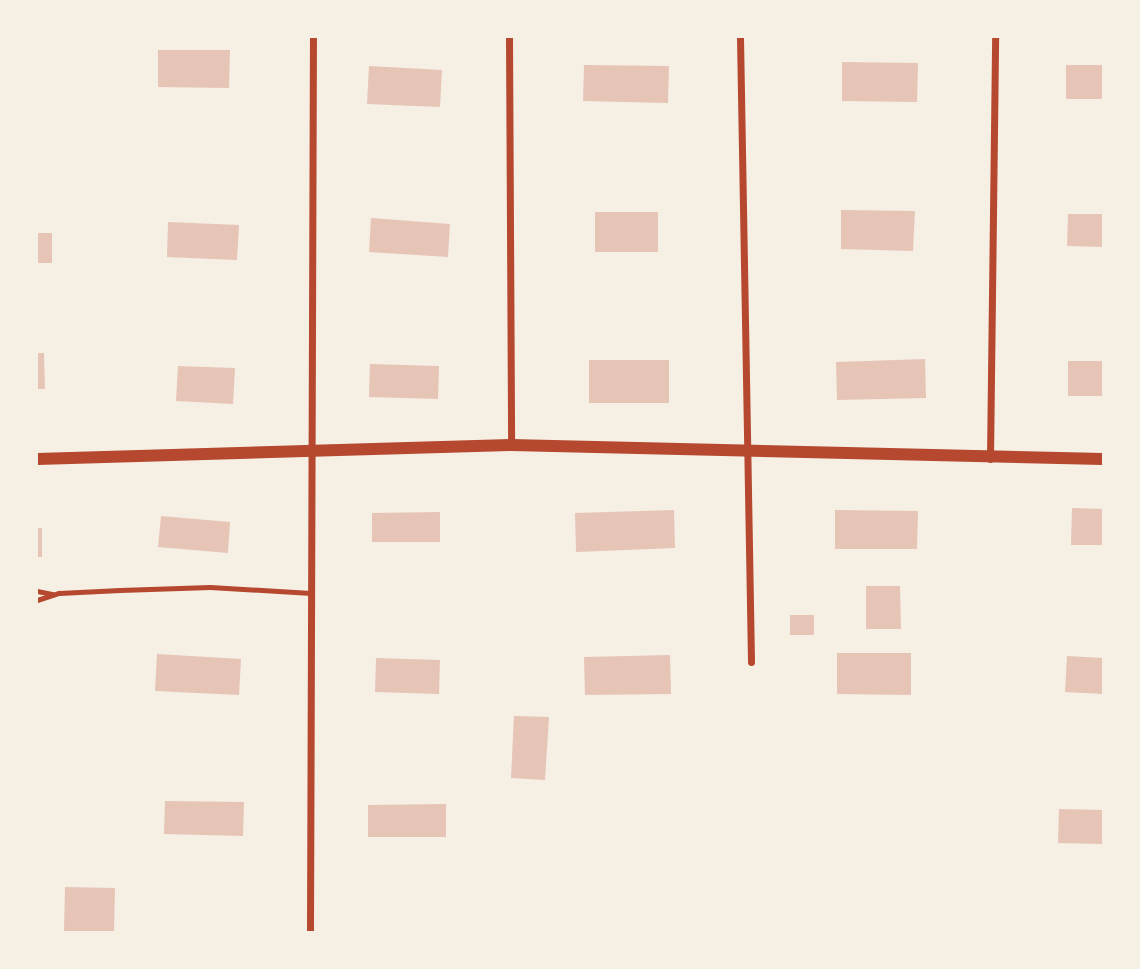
<!DOCTYPE html>
<html>
<head>
<meta charset="utf-8">
<style>
	body { margin:0 }
	#map { position:relative; width:1140px; height:969px; overflow:hidden; background:#f6efe4; font-family:Raleway,sans-serif }
	div>[style] { position:absolute }
	[style*='--x'] { left:calc(var(--x)*1px); top:calc(var(--y)*1px); width:calc(var(--w)*1px); rotate:calc(var(--a)*1deg) }
	.building>* { inset:0; background:#e6c5b7 }
	.service>* { height:5px; margin:-2.5px; padding:0 2.5px; transform-origin:2.5px; border-radius:2.5px; background:#b5482f }
	.minor>* { height:7px; margin:-3.5px; padding:0 3.5px; transform-origin:3.5px; border-radius:3.5px; background:#b5482f }
	.tertiary>* { height:12px; margin:-6px; padding:0 6px; transform-origin:6px; border-radius:6px; background:#b5482f }
	span { translate:-50% -50%; white-space:nowrap; text-align:center; line-height:1.15; -webkit-text-stroke:7px #f6efe4; paint-order:stroke }
	.frame { position:absolute; inset:0; border:38px solid #f6efe4; pointer-events:none }
</style>
</head>
<body>
<div id="map">
	<div class="building">
		<i style="clip-path:polygon(158px 50px,230px 50px,229px 88px,158px 87px)"></i>
		<i style="clip-path:polygon(842px 62px,918px 63px,917px 102px,842px 101px)"></i>
		<i style="clip-path:polygon(584px 65px,669px 66px,668px 103px,583px 101px)"></i>
		<i style="clip-path:polygon(1066px 65px,1103px 65px,1103px 99px,1066px 99px)"></i>
		<i style="clip-path:polygon(369px 66px,442px 70px,440px 107px,367px 104px)"></i>
		<i style="clip-path:polygon(841px 210px,915px 211px,913px 251px,841px 249px)"></i>
		<i style="clip-path:polygon(595px 212px,658px 212px,658px 252px,595px 252px)"></i>
		<i style="clip-path:polygon(1068px 214px,1103px 214px,1103px 247px,1067px 246px)"></i>
		<i style="clip-path:polygon(371px 218px,450px 224px,448px 257px,369px 252px)"></i>
		<i style="clip-path:polygon(168px 222px,239px 225px,237px 260px,167px 257px)"></i>
		<i style="clip-path:polygon(37px 233px,52px 233px,52px 263px,37px 263px)"></i>
		<i style="clip-path:polygon(37px 353px,44px 353px,45px 389px,37px 389px)"></i>
		<i style="clip-path:polygon(925px 359px,926px 398px,837px 400px,836px 362px)"></i>
		<i style="clip-path:polygon(589px 360px,669px 360px,669px 403px,589px 403px)"></i>
		<i style="clip-path:polygon(1068px 361px,1103px 361px,1103px 396px,1068px 396px)"></i>
		<i style="clip-path:polygon(370px 364px,439px 366px,438px 399px,369px 397px)"></i>
		<i style="clip-path:polygon(178px 366px,235px 368px,233px 404px,176px 401px)"></i>
		<i style="clip-path:polygon(1072px 508px,1103px 509px,1103px 545px,1071px 545px)"></i>
		<i style="clip-path:polygon(674px 510px,675px 548px,576px 552px,575px 513px)"></i>
		<i style="clip-path:polygon(835px 510px,918px 511px,917px 549px,835px 549px)"></i>
		<i style="clip-path:polygon(440px 512px,440px 542px,372px 542px,372px 513px)"></i>
		<i style="clip-path:polygon(161px 516px,230px 522px,228px 553px,158px 547px)"></i>
		<i style="clip-path:polygon(37px 528px,42px 528px,42px 557px,37px 557px)"></i>
		<i style="clip-path:polygon(866px 586px,900px 586px,901px 629px,866px 629px)"></i>
		<i style="clip-path:polygon(790px 615px,814px 615px,814px 635px,790px 635px)"></i>
		<i style="clip-path:polygon(837px 653px,911px 653px,911px 695px,837px 694px)"></i>
		<i style="clip-path:polygon(157px 654px,241px 659px,239px 695px,155px 691px)"></i>
		<i style="clip-path:polygon(670px 655px,671px 694px,585px 695px,584px 657px)"></i>
		<i style="clip-path:polygon(1067px 656px,1103px 658px,1103px 694px,1065px 692px)"></i>
		<i style="clip-path:polygon(376px 658px,440px 660px,439px 694px,375px 692px)"></i>
		<i style="clip-path:polygon(514px 716px,549px 717px,545px 780px,511px 778px)"></i>
		<i style="clip-path:polygon(165px 801px,244px 802px,243px 836px,164px 834px)"></i>
		<i style="clip-path:polygon(446px 804px,446px 837px,368px 837px,368px 805px)"></i>
		<i style="clip-path:polygon(1059px 809px,1103px 810px,1103px 844px,1058px 843px)"></i>
		<i style="clip-path:polygon(65px 887px,115px 888px,114px 932px,64px 932px)"></i>
	</div>
	<div class="service">
		<i style="--x:37;--y:591;--w:15;--a:11"></i>
		<i style="--x:37;--y:600;--w:23;--a:-18"></i>
		<i style="--x:59;--y:593;--w:61;--a:-2.8"></i>
		<i style="--x:120;--y:590;--w:90;--a:-1.9"></i>
		<i style="--x:210;--y:587;--w:101;--a:3.4"></i>
	</div>
	<div class="minor">
		<i style="--x:509;--y:37;--w:408;--a:89.7"></i>
		<i style="--x:740;--y:37;--w:625;--a:88.99"></i>
		<i style="--x:990;--y:459;--w:422;--a:-89.3"></i>
		<i style="--x:310;--y:932;--w:895;--a:-89.81"></i>
	</div>
	<div class="tertiary">
		<i style="--x:37;--y:459;--w:474;--a:-1.7"></i>
		<i style="--x:511;--y:445;--w:592;--a:1.35"></i>
	</div>
	<div class="frame"></div>
</div>
</body>
</html>
